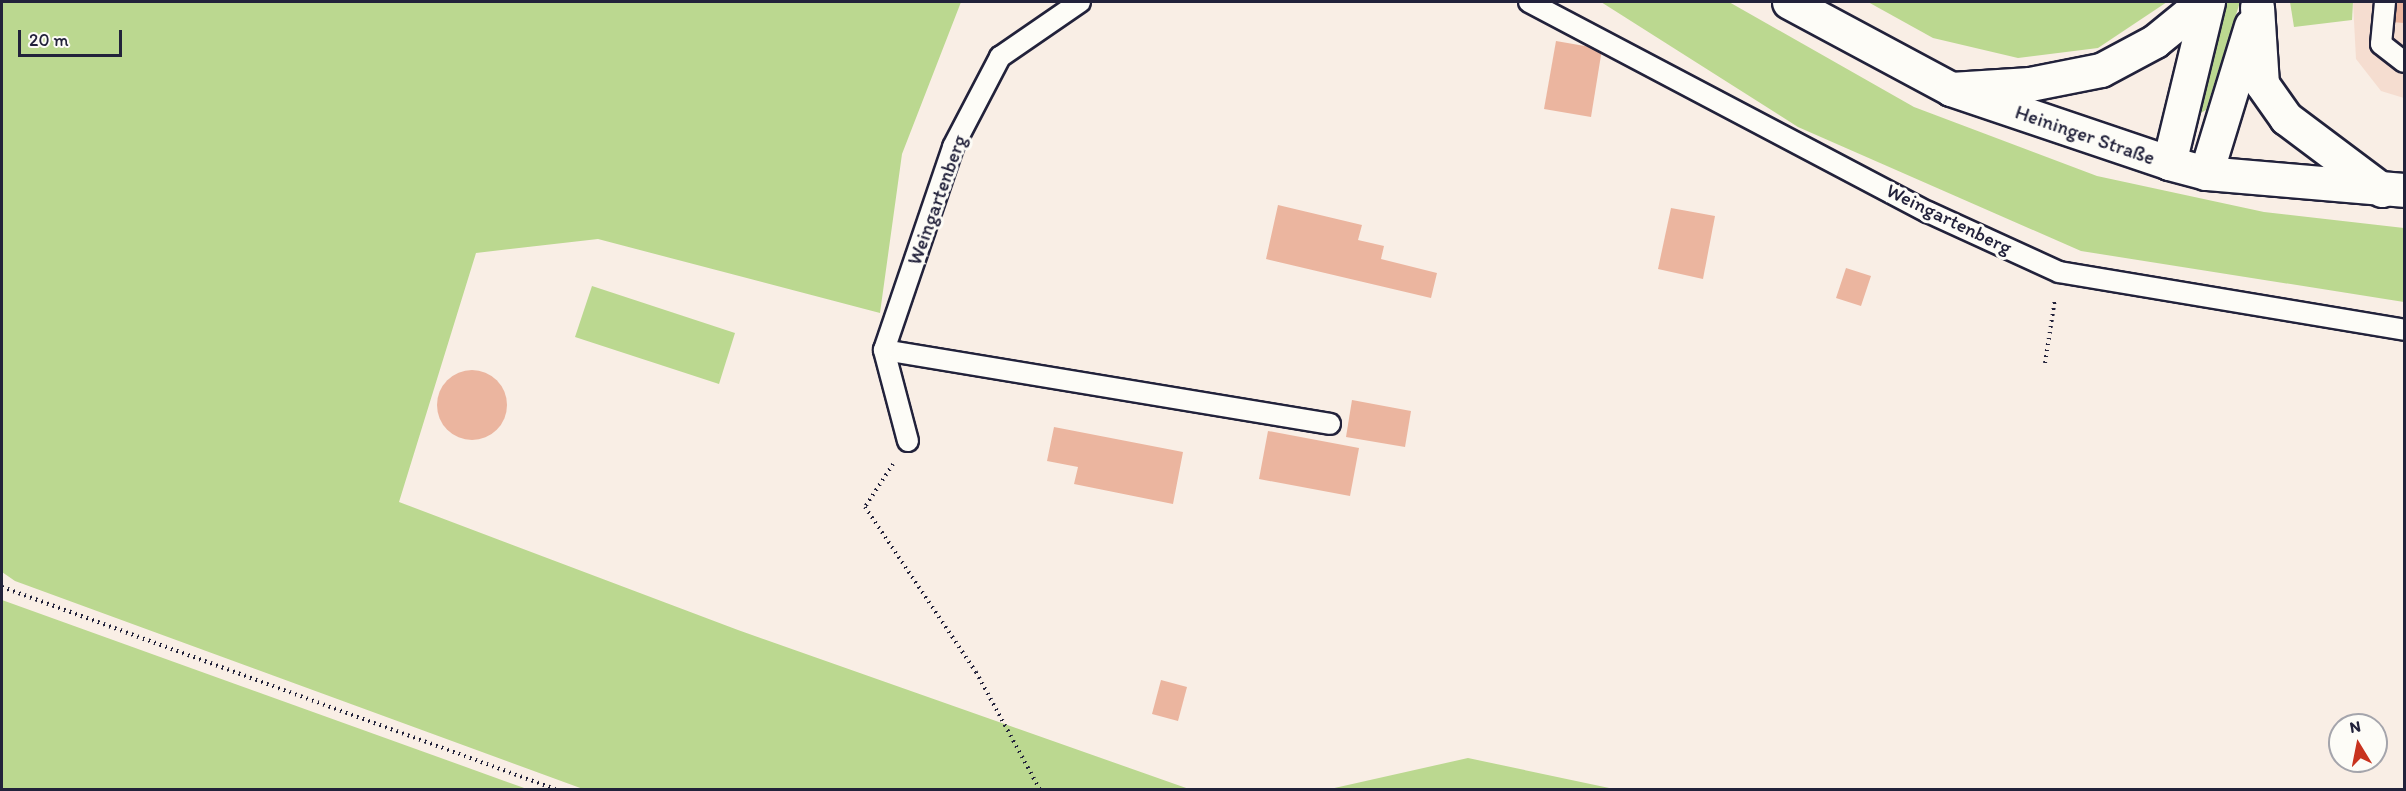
<!DOCTYPE html>
<html>
<head>
<meta charset="utf-8">
<style>
	body { margin:0 }
	#map { position:relative; width:2406px; height:791px; overflow:hidden; background:#f9eee5; font-family:Itim,sans-serif }
	div>[style] { position:absolute }
	[style*='--x'] { left:calc(var(--x)*1px); top:calc(var(--y)*1px); width:calc(var(--w)*1px); rotate:calc(var(--a)*1deg) }
	.built>* { inset:0; background:#f5ddd0 }
	.green>* { inset:0; background:#bbd890 }
	.building>* { inset:0; background:#ebb59f }
	.round { border-radius:50% }
	.path>* { height:4px; margin-top:-2px; transform-origin:0; background:repeating-linear-gradient(90deg,#22223b 0 1.5px,transparent 0 6px) }
	.roads { filter:drop-shadow(2px 0 #22223b) drop-shadow(-2px 0 #22223b) drop-shadow(0 2px #22223b) drop-shadow(0 -2px #22223b) }
	.lane>* { height:20px; margin:-10px; padding:0 10px; transform-origin:10px; border-radius:10px; background:#fdfcf7 }
	.secondary>* { height:33px; margin:-16.5px; padding:0 16.5px; transform-origin:16.5px; border-radius:16.5px; background:#fdfcf7 }
	.highway>* { height:33px; margin:-16.5px; padding:0 16.5px; transform-origin:16.5px; border-radius:16.5px; background:#fdfcf7 }
	span { translate:-50% -50%; white-space:nowrap; text-align:center; line-height:1.15; -webkit-text-stroke:6px #fdfcf7; paint-order:stroke }
	.street-label { font-size:20px; color:#22223b }
	.frame { position:absolute; inset:0; border:3px solid #22223b; pointer-events:none }
	.north { position:absolute; left:2328px; top:713px; width:60px; height:60px; box-sizing:border-box; background:#fdfcf7; border:2px solid #a5a5ac; border-radius:50%; rotate:350deg; font-size:16px; font-weight:700; line-height:24px; text-align:center; color:#22223b }
	.north::after { content:''; display:block; margin:auto; width:21px; height:27px; background:#c8321e; clip-path:polygon(50% 0,100% 100%,50% 72%,0 100%) }
	.scale { position:absolute; left:18px; top:30px; width:104px; height:27px; box-sizing:border-box; border:3px solid #22223b; border-top:0; padding-left:8px; font-size:18px; line-height:21px; white-space:nowrap; color:#22223b; -webkit-text-stroke:4px #fdfcf7; paint-order:stroke }
</style>
</head>
<body>
<div id="map">
	<div class="built">
		<i style="clip-path:polygon(2353px 2px,2404px 2px,2404px 98px,2381px 91px,2356px 59px)"></i>
	</div>
	<div class="green">
		<i style="clip-path:polygon(2px 2px,961px 2px,902px 154px,880px 313px,598px 239px,476px 253px,399px 502px,738px 630px,1189px 789px,583px 789px,15px 581px,2px 572px)"></i>
		<i style="clip-path:polygon(1601px 2px,1729px 2px,1914px 107px,2097px 176px,2264px 212px,2404px 228px,2404px 302px,2081px 251px,1798px 127px)"></i>
		<i style="clip-path:polygon(1868px 2px,2167px 2px,2098px 48px,2018px 58px,1933px 38px)"></i>
		<i style="clip-path:polygon(2219px 2px,2240px 2px,2206px 110px,2197px 115px)"></i>
		<i style="clip-path:polygon(2290px 2px,2353px 2px,2352px 20px,2294px 27px)"></i>
		<i style="clip-path:polygon(592px 286px,735px 333px,719px 384px,575px 337px)"></i>
		<i style="clip-path:polygon(2px 600px,527px 789px,2px 789px)"></i>
		<i style="clip-path:polygon(1468px 758px,1614px 789px,1330px 789px)"></i>
	</div>
	<div class="building">
		<i style="clip-path:polygon(2393px 2px,2404px 2px,2404px 23px,2392px 22px)"></i>
		<i style="clip-path:polygon(1556px 41px,1602px 49px,1591px 117px,1544px 109px)"></i>
		<i style="clip-path:polygon(1278px 205px,1362px 225px,1358px 240px,1384px 246px,1381px 259px,1437px 273px,1431px 298px,1266px 259px)"></i>
		<i style="clip-path:polygon(1671px 208px,1715px 216px,1703px 279px,1658px 269px)"></i>
		<i style="clip-path:polygon(1846px 268px,1871px 276px,1861px 306px,1836px 298px)"></i>
		<i class="round" style="left:437px;top:370px;width:70px;height:70px"></i>
		<i style="clip-path:polygon(1352px 400px,1411px 411px,1405px 447px,1346px 437px)"></i>
		<i style="clip-path:polygon(1054px 427px,1183px 452px,1173px 504px,1074px 484px,1078px 467px,1047px 461px)"></i>
		<i style="clip-path:polygon(1268px 431px,1359px 448px,1350px 496px,1259px 479px)"></i>
		<i style="clip-path:polygon(1161px 680px,1187px 687px,1178px 721px,1152px 714px)"></i>
	</div>
	<div class="path">
		<i style="--x:2045;--y:363;--w:65;--a:-81.1"></i>
		<i style="--x:893;--y:464;--w:51;--a:123.1"></i>
		<i style="--x:865;--y:507;--w:199;--a:56.1"></i>
		<i style="--x:976;--y:672;--w:134;--a:61.5"></i>
		<i style="--x:2;--y:587;--w:592;--a:20.06"></i>
	</div>
	<div class="roads">
		<div class="lane">
			<i style="--x:1529;--y:2;--w:451;--a:27.8"></i>
			<i style="--x:1928;--y:212;--w:144;--a:24.6"></i>
			<i style="--x:2059;--y:272;--w:350;--a:9.5"></i>
			<i style="--x:2385;--y:2;--w:42;--a:95.4"></i>
			<i style="--x:2381;--y:44;--w:29;--a:38"></i>
			<i style="--x:884;--y:350;--w:452;--a:9.4"></i>
			<i style="--x:908;--y:441;--w:94;--a:-104.8"></i>
			<i style="--x:884;--y:350;--w:214;--a:-71.2"></i>
			<i style="--x:953;--y:147;--w:102;--a:-62.4"></i>
			<i style="--x:1000;--y:57;--w:97;--a:-34.5"></i>
		</div>
		<div class="secondary">
			<i style="--x:1789;--y:2;--w:184;--a:28.2"></i>
			<i style="--x:1951;--y:89;--w:230;--a:18.7"></i>
			<i style="--x:2169;--y:163;--w:38;--a:15"></i>
			<i style="--x:2206;--y:173;--w:199;--a:4.9"></i>
		</div>
		<div class="highway">
			<i style="--x:2257;--y:7;--w:77;--a:86.3"></i>
			<i style="--x:2262;--y:84;--w:42;--a:54.8"></i>
			<i style="--x:2286;--y:118;--w:120;--a:36.9"></i>
			<i style="--x:1951;--y:89;--w:79;--a:-3.6"></i>
			<i style="--x:2030;--y:84;--w:72;--a:-11.2"></i>
			<i style="--x:2101;--y:70;--w:61;--a:-28.2"></i>
			<i style="--x:2155;--y:41;--w:62;--a:-39.1"></i>
			<i style="--x:2169;--y:163;--w:166;--a:-76.4"></i>
			<i style="--x:2206;--y:173;--w:154;--a:-73"></i>
		</div>
	</div>
	<div class="street-label">
		<span style="left:2085px;top:135px;rotate:19deg">Heininger Straße</span>
		<span style="left:937px;top:200px;rotate:-70deg">Weingartenberg</span>
		<span style="left:1949px;top:219px;rotate:26deg">Weingartenberg</span>
	</div>
	<div class="frame"></div>
	<div class="north">N</div>
	<div class="scale">20 m</div>
</div>
</body>
</html>
